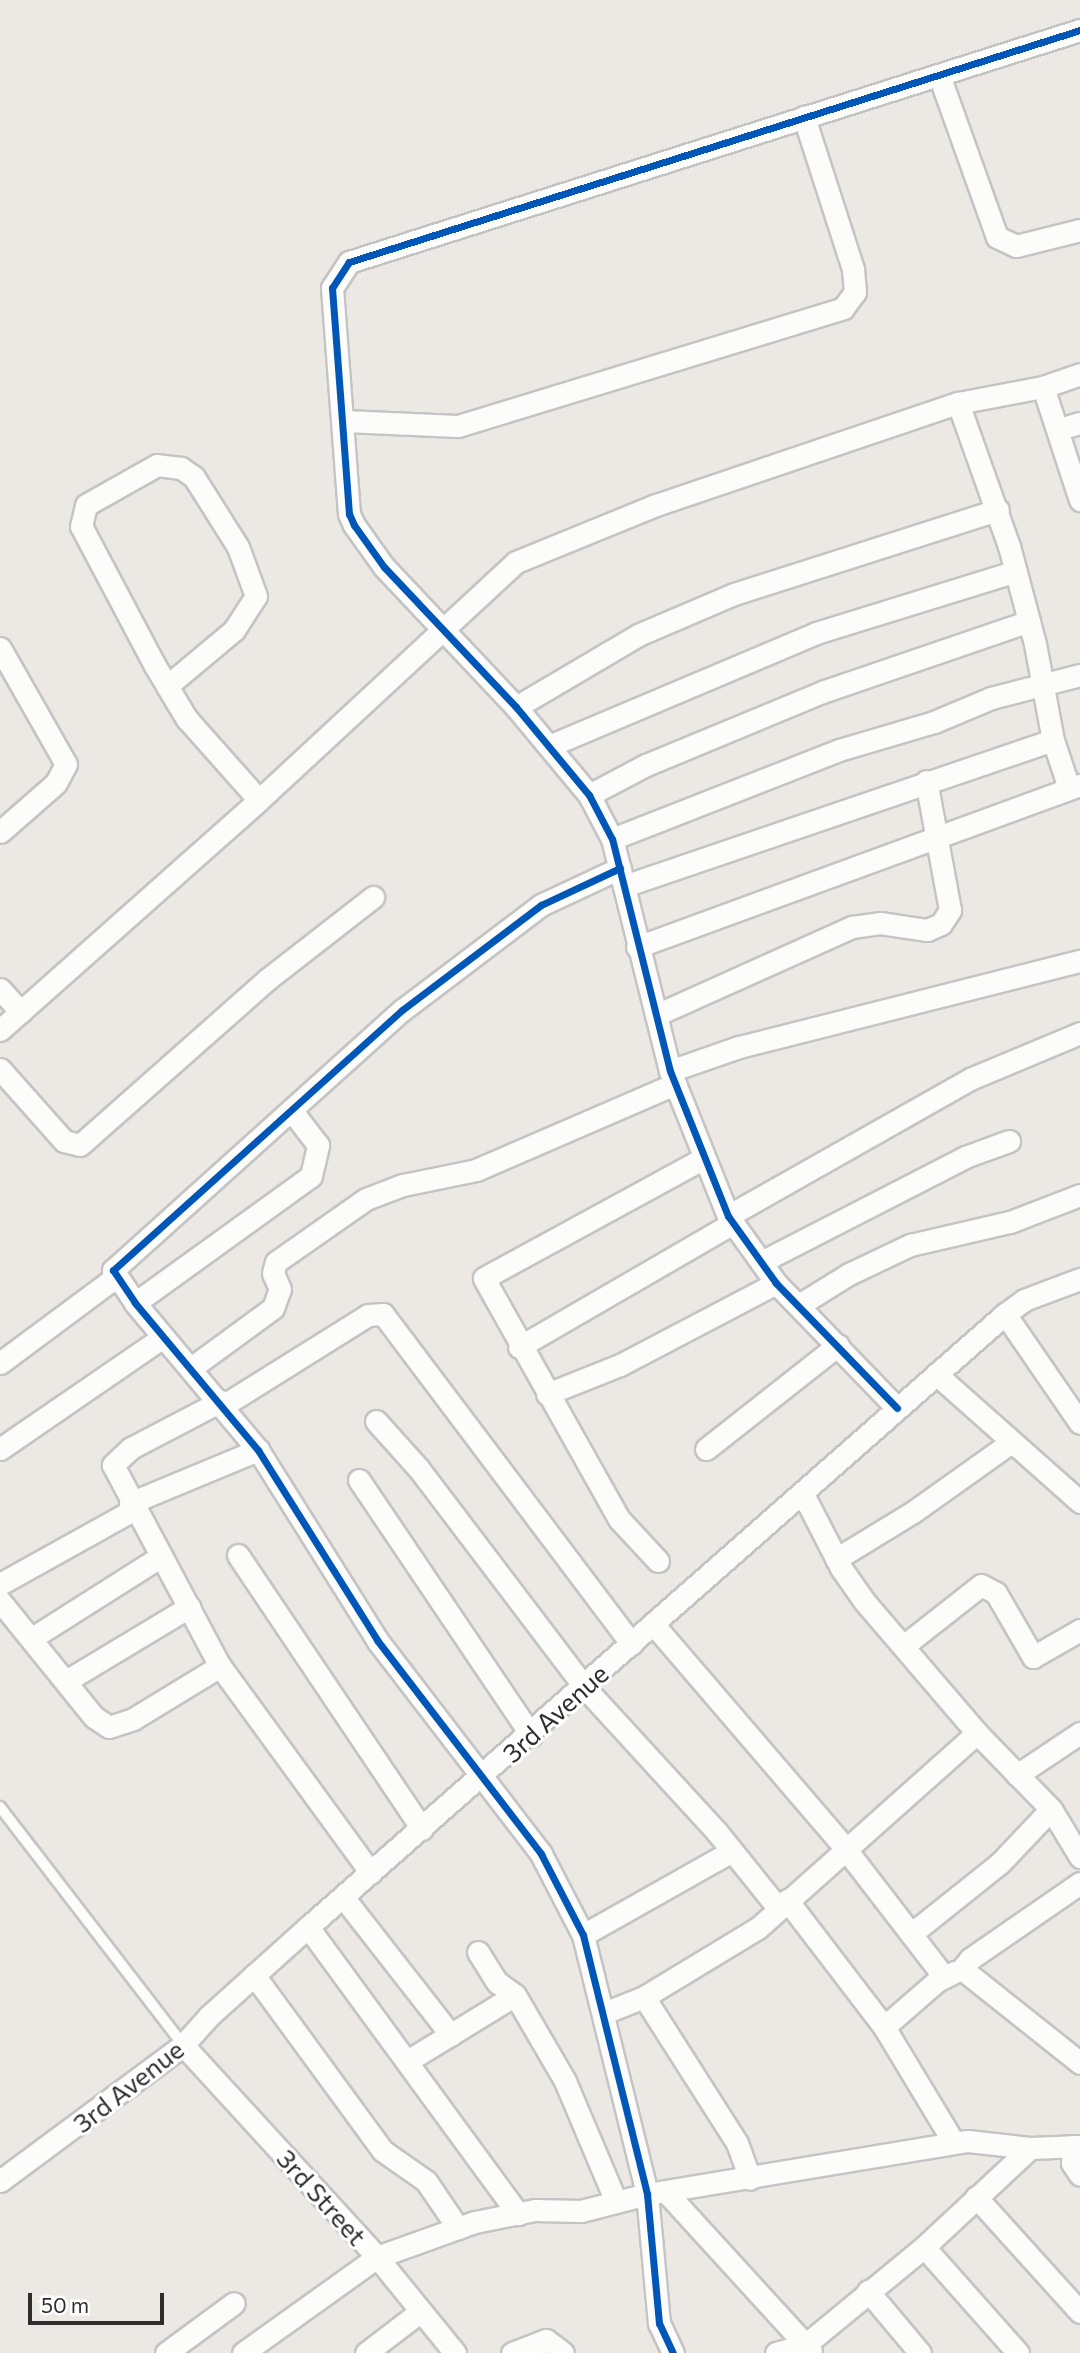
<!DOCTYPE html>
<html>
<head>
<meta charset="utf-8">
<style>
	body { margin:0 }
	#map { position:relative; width:1080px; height:2353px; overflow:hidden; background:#ece8e4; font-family:Commissioner,sans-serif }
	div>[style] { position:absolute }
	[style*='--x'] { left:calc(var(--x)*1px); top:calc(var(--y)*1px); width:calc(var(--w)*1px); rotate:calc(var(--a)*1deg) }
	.roads { filter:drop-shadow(2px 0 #c5c4c5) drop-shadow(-2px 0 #c5c4c5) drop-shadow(0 2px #c5c4c5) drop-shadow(0 -2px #c5c4c5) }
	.service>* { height:10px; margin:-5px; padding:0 5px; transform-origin:5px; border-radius:5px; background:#fcfcfb }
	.minor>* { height:21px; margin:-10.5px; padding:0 10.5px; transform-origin:10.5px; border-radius:10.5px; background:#fcfcfb }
	.cycleway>* { height:7px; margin:-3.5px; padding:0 3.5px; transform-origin:3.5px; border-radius:3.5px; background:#0057b8 }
	span { translate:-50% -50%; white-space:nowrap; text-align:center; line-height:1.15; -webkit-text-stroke:6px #fff; paint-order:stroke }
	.street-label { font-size:26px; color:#2e2e2e }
	.scale { position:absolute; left:28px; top:2293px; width:136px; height:32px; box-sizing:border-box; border:4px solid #2e2e2e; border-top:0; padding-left:9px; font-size:21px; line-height:24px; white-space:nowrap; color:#2e2e2e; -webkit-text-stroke:5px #fff; paint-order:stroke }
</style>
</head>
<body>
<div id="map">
	<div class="roads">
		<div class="service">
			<i style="--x:0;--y:1807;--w:300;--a:52.4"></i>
		</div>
		<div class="minor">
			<i style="--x:939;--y:75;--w:172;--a:70.3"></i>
			<i style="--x:997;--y:237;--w:21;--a:25"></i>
			<i style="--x:1016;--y:246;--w:66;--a:-14"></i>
			<i style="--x:1043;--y:387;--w:119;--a:71.9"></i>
			<i style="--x:958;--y:403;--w:152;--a:70.4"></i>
			<i style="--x:1009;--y:546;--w:101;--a:75.1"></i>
			<i style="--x:1035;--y:644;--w:98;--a:79.4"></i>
			<i style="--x:1053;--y:740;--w:51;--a:71.6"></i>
			<i style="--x:344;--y:421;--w:114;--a:2.5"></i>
			<i style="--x:458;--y:426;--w:403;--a:-17"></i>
			<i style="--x:843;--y:308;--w:20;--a:-53"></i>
			<i style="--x:855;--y:292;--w:23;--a:-95"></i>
			<i style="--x:853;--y:269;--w:160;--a:-107.9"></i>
			<i style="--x:1059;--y:429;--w:22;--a:-16"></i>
			<i style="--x:0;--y:648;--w:133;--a:60.4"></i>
			<i style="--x:66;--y:764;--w:21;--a:118"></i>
			<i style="--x:56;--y:783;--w:74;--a:138.8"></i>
			<i style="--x:167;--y:686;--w:87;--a:-39.9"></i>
			<i style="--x:234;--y:630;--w:40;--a:-57.1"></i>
			<i style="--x:256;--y:596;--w:52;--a:-110.2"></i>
			<i style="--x:238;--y:547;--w:83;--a:-122.2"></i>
			<i style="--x:194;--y:477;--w:16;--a:-145"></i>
			<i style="--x:181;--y:468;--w:24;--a:-173"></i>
			<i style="--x:157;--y:465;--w:81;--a:150.6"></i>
			<i style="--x:86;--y:505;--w:22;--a:103"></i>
			<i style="--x:81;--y:526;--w:156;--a:62.1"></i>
			<i style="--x:154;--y:664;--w:26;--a:59"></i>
			<i style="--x:167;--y:686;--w:39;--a:59"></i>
			<i style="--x:187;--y:719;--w:108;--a:48.4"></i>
			<i style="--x:516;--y:707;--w:142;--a:-30.5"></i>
			<i style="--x:638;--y:635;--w:104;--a:-23.1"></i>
			<i style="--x:734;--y:594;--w:277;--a:-17.7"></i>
			<i style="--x:549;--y:746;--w:290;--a:-22.9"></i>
			<i style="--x:816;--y:633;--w:209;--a:-17.2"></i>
			<i style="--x:589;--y:795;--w:64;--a:-27.8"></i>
			<i style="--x:646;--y:765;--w:191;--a:-22.5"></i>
			<i style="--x:822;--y:692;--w:219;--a:-18.9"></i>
			<i style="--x:612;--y:839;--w:244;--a:-21.4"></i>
			<i style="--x:839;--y:750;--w:99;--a:-16.4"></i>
			<i style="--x:934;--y:722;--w:62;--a:-22.8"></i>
			<i style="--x:991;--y:698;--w:92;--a:-14.5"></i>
			<i style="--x:620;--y:868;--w:87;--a:154.9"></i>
			<i style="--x:541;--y:905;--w:174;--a:142.9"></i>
			<i style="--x:402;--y:1010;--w:389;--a:138"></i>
			<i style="--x:113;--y:1270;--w:40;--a:56"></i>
			<i style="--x:135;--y:1303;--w:192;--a:50.1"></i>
			<i style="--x:258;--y:1450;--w:224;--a:57.9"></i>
			<i style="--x:377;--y:1640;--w:270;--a:52.5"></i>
			<i style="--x:541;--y:1854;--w:91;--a:62.6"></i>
			<i style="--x:583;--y:1935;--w:267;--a:76.1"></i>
			<i style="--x:647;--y:2194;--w:130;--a:84.7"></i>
			<i style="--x:659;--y:2323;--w:33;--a:65"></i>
			<i style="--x:624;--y:886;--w:453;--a:-18.8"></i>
			<i style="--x:637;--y:947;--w:472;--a:-20.1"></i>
			<i style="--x:0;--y:989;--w:31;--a:48"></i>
			<i style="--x:656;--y:1015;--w:215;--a:-24.2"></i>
			<i style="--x:852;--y:927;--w:28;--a:-8"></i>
			<i style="--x:880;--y:923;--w:48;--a:8.5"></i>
			<i style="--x:927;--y:930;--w:15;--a:-23"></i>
			<i style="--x:941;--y:924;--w:17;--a:-57"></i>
			<i style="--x:950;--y:910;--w:131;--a:-100.5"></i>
			<i style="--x:0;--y:1030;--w:346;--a:-41.6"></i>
			<i style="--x:259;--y:800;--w:350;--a:-42.8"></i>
			<i style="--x:516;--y:562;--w:151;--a:-22.2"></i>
			<i style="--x:656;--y:505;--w:319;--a:-18.7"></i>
			<i style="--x:958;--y:403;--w:86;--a:-10.7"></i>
			<i style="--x:1043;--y:387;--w:39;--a:-19"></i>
			<i style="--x:0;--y:1069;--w:96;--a:48.4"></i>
			<i style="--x:64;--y:1141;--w:16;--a:14"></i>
			<i style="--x:80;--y:1145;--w:252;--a:-41.5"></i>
			<i style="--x:269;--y:978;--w:132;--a:-37.9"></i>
			<i style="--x:670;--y:1071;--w:73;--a:-19.2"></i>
			<i style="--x:739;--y:1047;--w:352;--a:-14.2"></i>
			<i style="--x:728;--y:1216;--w:278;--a:-29.5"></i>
			<i style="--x:970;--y:1079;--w:119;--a:-22.7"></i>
			<i style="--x:761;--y:1262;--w:229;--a:-27.2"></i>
			<i style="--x:965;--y:1157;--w:47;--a:-20"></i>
			<i style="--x:135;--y:1303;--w:217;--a:-35.8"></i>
			<i style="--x:311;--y:1176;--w:32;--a:-77"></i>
			<i style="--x:318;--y:1145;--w:44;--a:-127.6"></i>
			<i style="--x:799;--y:1305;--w:59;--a:-31.8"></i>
			<i style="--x:849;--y:1274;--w:68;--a:-25.4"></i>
			<i style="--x:910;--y:1245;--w:103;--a:-13"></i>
			<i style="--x:1010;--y:1222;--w:75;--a:-21.1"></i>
			<i style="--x:1005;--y:1314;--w:132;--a:55.5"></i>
			<i style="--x:519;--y:1347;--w:247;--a:-30.1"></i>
			<i style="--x:0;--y:1363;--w:144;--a:-36.6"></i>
			<i style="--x:191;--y:1368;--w:102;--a:-36.2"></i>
			<i style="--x:273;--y:1308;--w:20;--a:-70"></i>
			<i style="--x:280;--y:1289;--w:17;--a:-114"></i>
			<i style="--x:273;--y:1273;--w:11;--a:-75"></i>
			<i style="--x:276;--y:1262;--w:110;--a:-35"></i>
			<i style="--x:366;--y:1199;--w:40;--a:-21"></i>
			<i style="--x:403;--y:1185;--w:75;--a:-11.6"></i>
			<i style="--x:476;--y:1170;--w:217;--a:-23.4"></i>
			<i style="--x:936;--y:1374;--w:193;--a:41.6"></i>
			<i style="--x:547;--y:1394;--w:79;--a:-21.7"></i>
			<i style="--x:620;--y:1365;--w:176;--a:-27.7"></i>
			<i style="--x:221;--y:1401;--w:102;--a:152.4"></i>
			<i style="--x:131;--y:1448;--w:25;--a:137"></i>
			<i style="--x:113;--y:1465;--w:228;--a:62"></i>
			<i style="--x:220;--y:1666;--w:256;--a:53.9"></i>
			<i style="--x:224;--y:1405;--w:170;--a:-32"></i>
			<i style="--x:368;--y:1315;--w:15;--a:-4"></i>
			<i style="--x:383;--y:1314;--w:413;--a:53"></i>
			<i style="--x:897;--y:1408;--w:174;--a:-134.1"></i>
			<i style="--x:776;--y:1283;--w:82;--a:-125.6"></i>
			<i style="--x:728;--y:1216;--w:156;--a:-111.8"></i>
			<i style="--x:670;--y:1071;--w:239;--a:-104"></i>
			<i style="--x:612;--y:839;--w:50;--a:-117.6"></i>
			<i style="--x:589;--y:795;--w:114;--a:-129.7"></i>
			<i style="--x:516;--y:707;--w:192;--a:-133.3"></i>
			<i style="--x:384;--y:567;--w:52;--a:-125.5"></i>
			<i style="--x:354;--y:525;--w:12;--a:-114"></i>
			<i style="--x:349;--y:514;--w:227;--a:-94.3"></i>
			<i style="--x:332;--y:288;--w:31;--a:-57"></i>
			<i style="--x:349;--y:262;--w:767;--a:-17.61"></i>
			<i style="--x:376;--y:1421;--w:64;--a:48.1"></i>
			<i style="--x:419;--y:1469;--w:275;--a:52.8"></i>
			<i style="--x:585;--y:1688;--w:195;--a:47.5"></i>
			<i style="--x:717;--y:1832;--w:97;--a:51.2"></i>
			<i style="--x:0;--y:1449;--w:198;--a:-34.5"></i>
			<i style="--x:706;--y:1449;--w:168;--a:-38.2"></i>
			<i style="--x:359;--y:1480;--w:308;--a:56"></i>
			<i style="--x:803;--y:1494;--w:83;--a:62.8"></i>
			<i style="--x:841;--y:1568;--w:40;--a:55.1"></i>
			<i style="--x:864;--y:1601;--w:174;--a:49.4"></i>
			<i style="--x:977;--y:1733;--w:106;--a:45.8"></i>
			<i style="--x:1051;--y:1809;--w:56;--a:58.9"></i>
			<i style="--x:130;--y:1503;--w:139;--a:-22.5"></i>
			<i style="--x:238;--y:1555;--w:330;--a:56.1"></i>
			<i style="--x:836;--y:1559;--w:90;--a:-31.4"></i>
			<i style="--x:913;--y:1512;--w:119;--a:-35.4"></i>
			<i style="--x:658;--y:1561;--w:57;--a:-132.9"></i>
			<i style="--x:619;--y:1519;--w:276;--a:-119.3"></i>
			<i style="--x:484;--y:1278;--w:248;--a:-28.6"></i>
			<i style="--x:0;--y:1584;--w:152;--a:-29.1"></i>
			<i style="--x:0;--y:1601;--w:149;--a:51"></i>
			<i style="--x:94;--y:1717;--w:18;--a:34"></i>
			<i style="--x:109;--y:1727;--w:25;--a:-18"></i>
			<i style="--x:133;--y:1719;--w:102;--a:-31.3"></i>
			<i style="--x:654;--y:1625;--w:292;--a:49.4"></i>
			<i style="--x:844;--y:1847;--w:164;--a:52.4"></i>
			<i style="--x:32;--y:1638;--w:153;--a:-32.4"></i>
			<i style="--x:906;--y:1644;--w:95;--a:-38.2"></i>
			<i style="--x:981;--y:1585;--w:17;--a:28"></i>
			<i style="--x:996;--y:1593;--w:74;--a:60"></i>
			<i style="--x:1033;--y:1657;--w:54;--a:-29.9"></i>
			<i style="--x:66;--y:1681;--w:144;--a:-31"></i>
			<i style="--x:1017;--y:1775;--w:76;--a:-33.7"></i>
			<i style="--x:1080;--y:1883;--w:134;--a:145.4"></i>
			<i style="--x:970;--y:1959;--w:13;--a:129"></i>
			<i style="--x:962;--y:1969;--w:151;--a:38.5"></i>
			<i style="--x:343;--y:1897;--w:175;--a:52"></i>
			<i style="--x:787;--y:1900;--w:160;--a:52.6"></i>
			<i style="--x:308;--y:1927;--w:356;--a:53.8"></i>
			<i style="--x:911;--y:1934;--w:114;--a:-38.6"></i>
			<i style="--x:1000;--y:1863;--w:74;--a:-46.6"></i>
			<i style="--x:583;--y:1935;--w:171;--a:-29.4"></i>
			<i style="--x:478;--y:1952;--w:36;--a:58"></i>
			<i style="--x:497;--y:1982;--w:22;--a:36"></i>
			<i style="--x:515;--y:1995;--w:99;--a:59.8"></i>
			<i style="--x:565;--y:2081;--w:131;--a:67.1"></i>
			<i style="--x:254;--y:1975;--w:218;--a:53.8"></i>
			<i style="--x:383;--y:2151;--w:52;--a:34.9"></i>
			<i style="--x:426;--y:2181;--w:57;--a:55.8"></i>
			<i style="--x:644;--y:1997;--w:173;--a:57.5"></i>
			<i style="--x:737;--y:2143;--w:38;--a:70"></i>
			<i style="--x:604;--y:2013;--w:43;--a:-21.8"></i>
			<i style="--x:644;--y:1997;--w:133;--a:-31.2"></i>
			<i style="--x:758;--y:1928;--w:293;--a:-41.7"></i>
			<i style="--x:183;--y:2045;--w:287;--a:47.5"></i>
			<i style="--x:377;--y:2257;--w:124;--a:50.9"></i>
			<i style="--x:409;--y:2060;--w:124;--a:-31.5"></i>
			<i style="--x:954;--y:2143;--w:135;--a:-121.1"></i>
			<i style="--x:884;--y:2027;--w:70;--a:-41"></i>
			<i style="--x:937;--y:1981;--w:20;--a:-27"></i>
			<i style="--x:1074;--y:2146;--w:17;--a:97"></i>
			<i style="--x:1072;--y:2163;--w:14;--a:56"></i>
			<i style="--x:0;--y:2181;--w:228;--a:-36.6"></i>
			<i style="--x:183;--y:2045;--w:39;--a:-48"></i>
			<i style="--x:209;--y:2016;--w:133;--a:-42"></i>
			<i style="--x:308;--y:1927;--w:928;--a:-41.33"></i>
			<i style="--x:1005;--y:1314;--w:24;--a:-36"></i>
			<i style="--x:1024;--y:1300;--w:60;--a:-20.6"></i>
			<i style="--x:666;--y:2192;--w:215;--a:47.6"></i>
			<i style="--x:976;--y:2197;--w:155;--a:47.9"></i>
			<i style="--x:924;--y:2247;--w:142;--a:48.4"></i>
			<i style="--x:868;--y:2291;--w:81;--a:50"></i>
			<i style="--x:166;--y:2353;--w:84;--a:-36.3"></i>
			<i style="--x:243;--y:2353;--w:165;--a:-35.6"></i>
			<i style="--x:377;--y:2257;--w:104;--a:-19.7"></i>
			<i style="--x:475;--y:2222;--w:61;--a:-11.3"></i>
			<i style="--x:535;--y:2210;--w:46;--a:1.2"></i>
			<i style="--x:581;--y:2211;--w:68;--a:-14.4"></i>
			<i style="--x:647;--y:2194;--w:325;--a:-9.4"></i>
			<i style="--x:968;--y:2141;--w:62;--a:6.4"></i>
			<i style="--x:1030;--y:2148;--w:50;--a:-2.3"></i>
			<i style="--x:366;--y:2353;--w:69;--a:-37.4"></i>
			<i style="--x:512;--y:2353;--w:36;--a:-21"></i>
			<i style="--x:546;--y:2340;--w:21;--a:37"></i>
			<i style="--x:776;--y:2353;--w:30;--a:-15"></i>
			<i style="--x:805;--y:2345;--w:154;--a:-39.5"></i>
			<i style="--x:924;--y:2247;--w:145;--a:-43"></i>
		</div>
	</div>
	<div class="cycleway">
		<i style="--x:620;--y:868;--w:87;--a:154.9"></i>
		<i style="--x:541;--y:905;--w:174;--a:142.9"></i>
		<i style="--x:402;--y:1010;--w:389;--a:138"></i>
		<i style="--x:113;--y:1270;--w:40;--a:56"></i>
		<i style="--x:135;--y:1303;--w:192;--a:50.1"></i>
		<i style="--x:258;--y:1450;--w:224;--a:57.9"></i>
		<i style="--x:377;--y:1640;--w:270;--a:52.5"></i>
		<i style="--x:541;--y:1854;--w:91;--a:62.6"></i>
		<i style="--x:583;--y:1935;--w:267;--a:76.1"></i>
		<i style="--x:647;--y:2194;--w:130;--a:84.7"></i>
		<i style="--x:659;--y:2323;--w:33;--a:65"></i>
		<i style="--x:897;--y:1408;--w:174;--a:-134.1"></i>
		<i style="--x:776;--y:1283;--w:82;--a:-125.6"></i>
		<i style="--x:728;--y:1216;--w:156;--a:-111.8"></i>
		<i style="--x:670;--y:1071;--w:239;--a:-104"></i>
		<i style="--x:612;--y:839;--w:50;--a:-117.6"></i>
		<i style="--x:589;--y:795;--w:114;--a:-129.7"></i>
		<i style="--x:516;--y:707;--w:192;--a:-133.3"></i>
		<i style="--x:384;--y:567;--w:52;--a:-125.5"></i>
		<i style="--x:354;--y:525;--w:12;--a:-114"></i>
		<i style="--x:349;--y:514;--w:227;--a:-94.3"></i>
		<i style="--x:332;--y:288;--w:31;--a:-57"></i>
		<i style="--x:349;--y:262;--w:767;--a:-17.61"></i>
	</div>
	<div class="street-label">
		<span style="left:555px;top:1713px;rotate:-42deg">3rd Avenue</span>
		<span style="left:128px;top:2086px;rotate:-38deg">3rd Avenue</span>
		<span style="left:322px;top:2197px;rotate:48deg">3rd Street</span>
	</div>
	<div class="scale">50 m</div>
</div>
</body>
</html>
